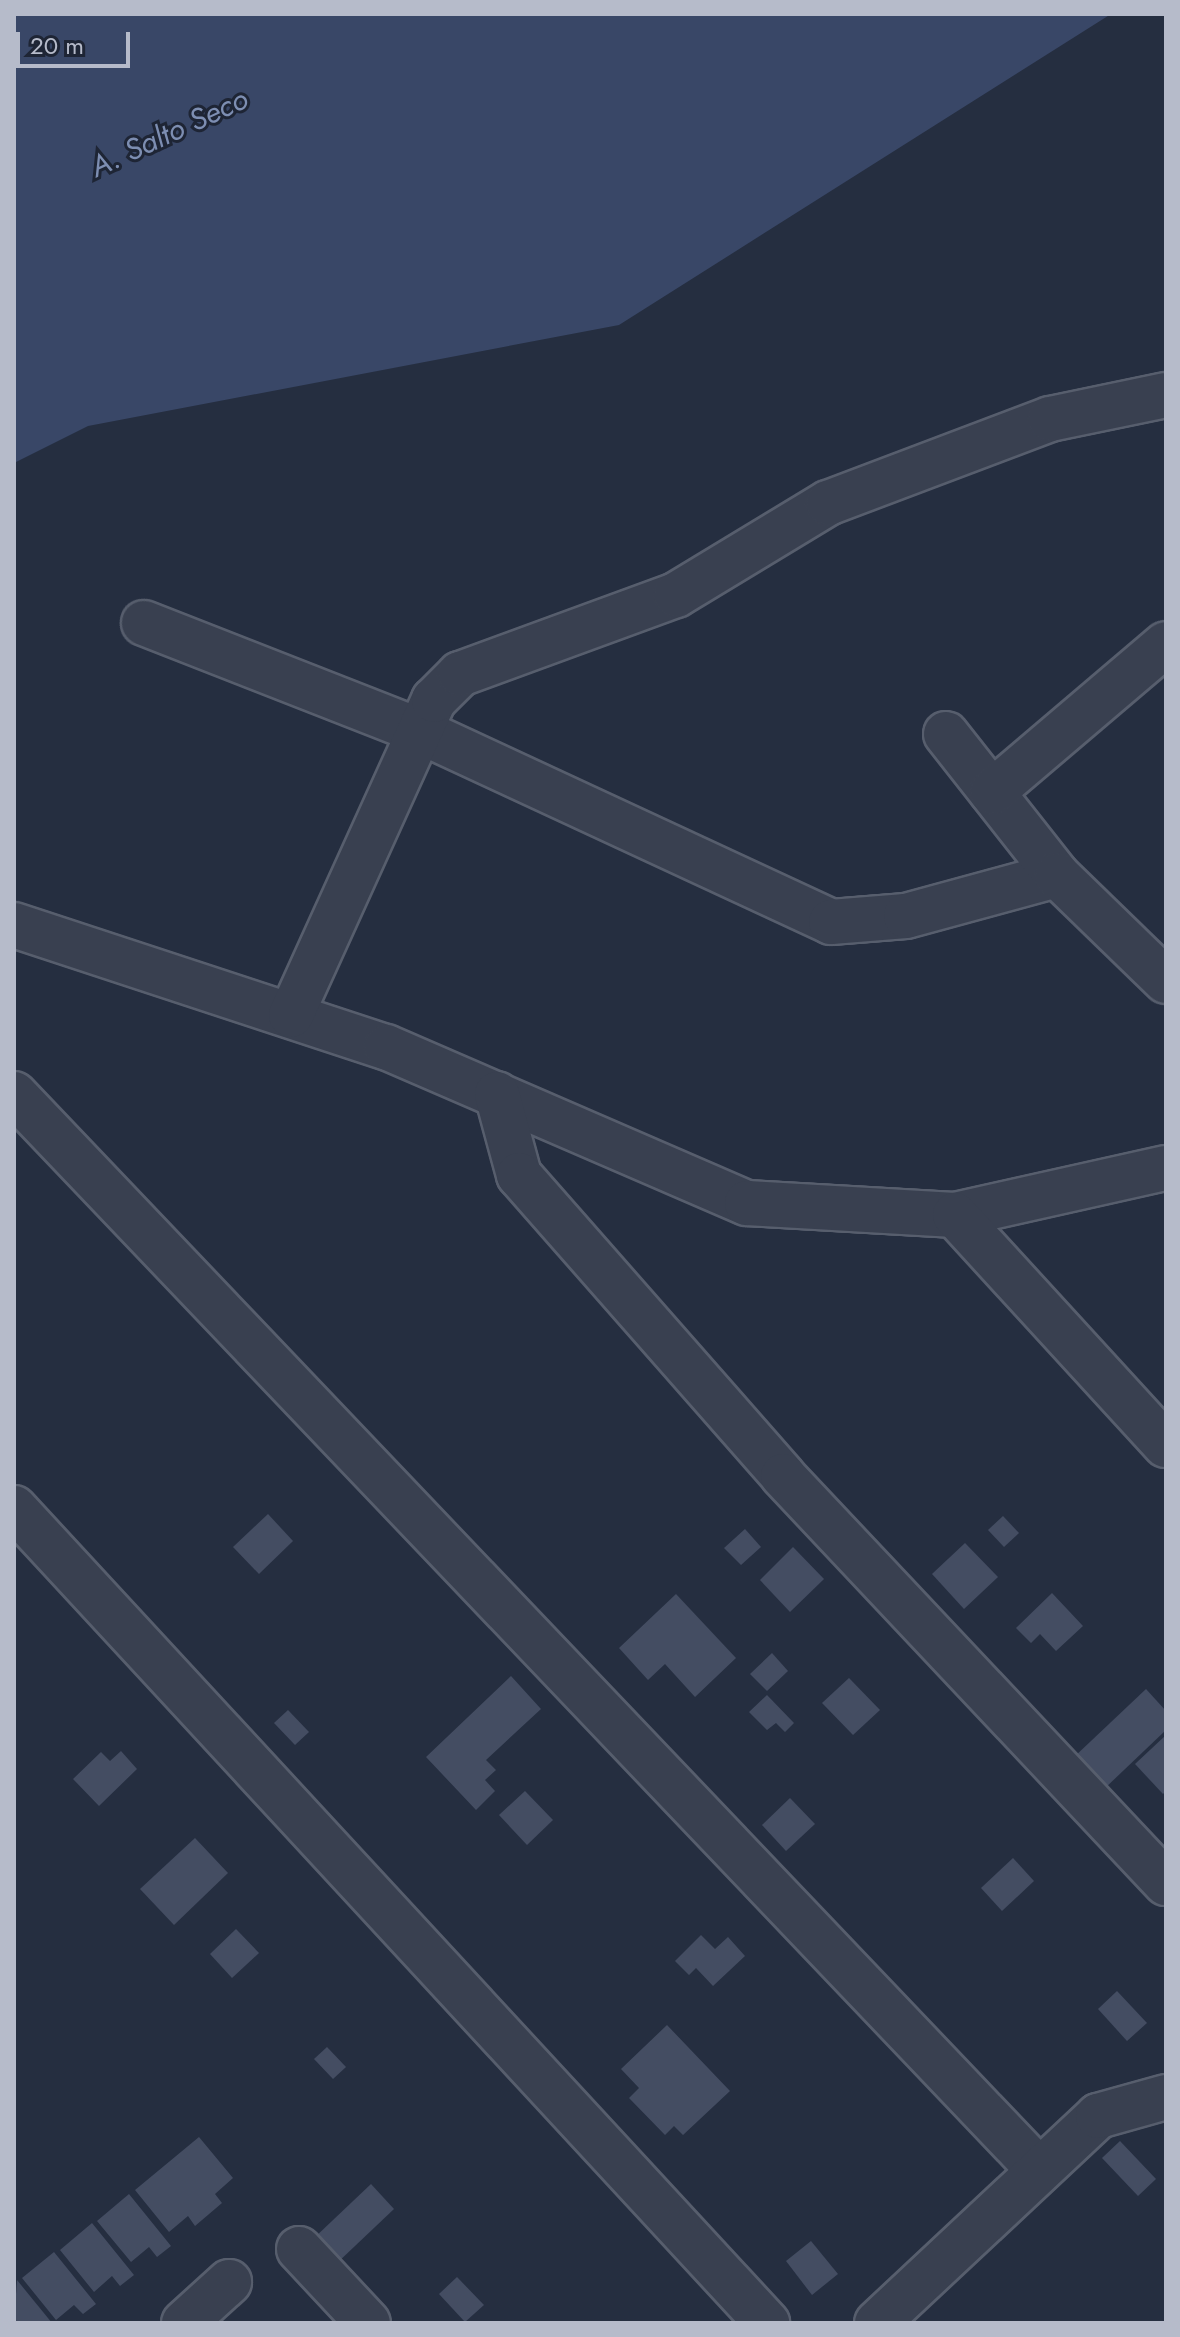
<!DOCTYPE html>
<html>
<head>
<meta charset="utf-8">
<style>
	body { margin:0 }
	#map { position:relative; width:1180px; height:2337px; overflow:hidden; background:#252e40; font-family:Jost,sans-serif }
	div>[style] { position:absolute }
	[style*='--x'] { left:calc(var(--x)*1px); top:calc(var(--y)*1px); width:calc(var(--w)*1px); rotate:calc(var(--a)*1deg) }
	.water>* { inset:0; background:#394767 }
	.building>* { inset:0; background:#444d62 }
	.roads { filter:drop-shadow(2px 0 #575e6d) drop-shadow(-2px 0 #575e6d) drop-shadow(0 2px #575e6d) drop-shadow(0 -2px #575e6d) }
	.minor>* { height:44px; margin:-22px; padding:0 22px; transform-origin:22px; border-radius:22px; background:#394050 }
	span { translate:-50% -50%; white-space:nowrap; text-align:center; line-height:1.15; -webkit-text-stroke:6px #1e2535; paint-order:stroke }
	.water-label { font-size:30px; color:#7d8eb2; font-style:italic }
	.frame { position:absolute; inset:0; border:16px solid #b6bbca; pointer-events:none }
	.scale { position:absolute; left:16px; top:32px; width:114px; height:36px; box-sizing:border-box; border:4px solid #b6bbca; border-top:0; padding-left:10px; font-size:24px; line-height:28px; white-space:nowrap; color:#b6bbca; -webkit-text-stroke:6px #1e2535; paint-order:stroke }
</style>
</head>
<body>
<div id="map">
	<div class="water">
		<i style="clip-path:polygon(14px 14px,1111px 14px,619px 325px,88px 426px,14px 463px)"></i>
	</div>
	<div class="building">
		<i style="clip-path:polygon(268px 1514px,293px 1541px,259px 1574px,233px 1547px)"></i>
		<i style="clip-path:polygon(1003px 1516px,1019px 1533px,1004px 1547px,988px 1530px)"></i>
		<i style="clip-path:polygon(745px 1529px,761px 1547px,741px 1565px,724px 1548px)"></i>
		<i style="clip-path:polygon(965px 1543px,998px 1577px,964px 1609px,932px 1574px)"></i>
		<i style="clip-path:polygon(793px 1547px,824px 1579px,790px 1612px,760px 1580px)"></i>
		<i style="clip-path:polygon(1052px 1593px,1083px 1626px,1056px 1651px,1040px 1634px,1031px 1643px,1016px 1628px)"></i>
		<i style="clip-path:polygon(676px 1594px,736px 1658px,695px 1697px,665px 1664px,648px 1680px,619px 1648px)"></i>
		<i style="clip-path:polygon(772px 1653px,788px 1671px,767px 1691px,750px 1674px)"></i>
		<i style="clip-path:polygon(511px 1676px,541px 1709px,486px 1760px,496px 1770px,485px 1780px,495px 1791px,476px 1810px,426px 1757px)"></i>
		<i style="clip-path:polygon(849px 1678px,880px 1710px,853px 1735px,822px 1703px)"></i>
		<i style="clip-path:polygon(1146px 1689px,1166px 1711px,1166px 1730px,1103px 1790px,1073px 1758px)"></i>
		<i style="clip-path:polygon(767px 1695px,794px 1723px,785px 1732px,776px 1723px,767px 1730px,749px 1712px)"></i>
		<i style="clip-path:polygon(288px 1710px,309px 1732px,295px 1745px,274px 1723px)"></i>
		<i style="clip-path:polygon(1166px 1735px,1166px 1791px,1163px 1794px,1135px 1764px)"></i>
		<i style="clip-path:polygon(121px 1751px,137px 1769px,99px 1806px,73px 1779px,101px 1752px,110px 1761px)"></i>
		<i style="clip-path:polygon(525px 1791px,553px 1820px,527px 1845px,499px 1815px)"></i>
		<i style="clip-path:polygon(790px 1798px,815px 1824px,786px 1851px,762px 1825px)"></i>
		<i style="clip-path:polygon(195px 1838px,228px 1873px,174px 1925px,140px 1889px)"></i>
		<i style="clip-path:polygon(1013px 1858px,1034px 1881px,1002px 1911px,981px 1888px)"></i>
		<i style="clip-path:polygon(236px 1929px,259px 1953px,232px 1978px,210px 1954px)"></i>
		<i style="clip-path:polygon(701px 1935px,715px 1949px,728px 1937px,745px 1956px,713px 1986px,696px 1968px,689px 1975px,675px 1961px)"></i>
		<i style="clip-path:polygon(1117px 1991px,1147px 2023px,1127px 2041px,1098px 2009px)"></i>
		<i style="clip-path:polygon(667px 2025px,730px 2091px,683px 2135px,674px 2126px,665px 2135px,629px 2098px,639px 2088px,621px 2069px)"></i>
		<i style="clip-path:polygon(327px 2047px,346px 2067px,333px 2079px,314px 2059px)"></i>
		<i style="clip-path:polygon(199px 2137px,233px 2178px,215px 2194px,222px 2203px,195px 2226px,188px 2216px,169px 2232px,135px 2190px)"></i>
		<i style="clip-path:polygon(1120px 2141px,1156px 2179px,1138px 2196px,1102px 2158px)"></i>
		<i style="clip-path:polygon(371px 2184px,394px 2209px,336px 2264px,313px 2239px)"></i>
		<i style="clip-path:polygon(129px 2194px,171px 2246px,157px 2257px,149px 2247px,131px 2262px,97px 2221px)"></i>
		<i style="clip-path:polygon(92px 2223px,134px 2275px,120px 2286px,112px 2276px,94px 2292px,60px 2250px)"></i>
		<i style="clip-path:polygon(811px 2241px,838px 2274px,812px 2295px,786px 2261px)"></i>
		<i style="clip-path:polygon(54px 2252px,96px 2304px,83px 2314px,74px 2305px,56px 2320px,22px 2278px)"></i>
		<i style="clip-path:polygon(457px 2277px,484px 2305px,465px 2322px,439px 2294px)"></i>
		<i style="clip-path:polygon(17px 2280px,52px 2323px,14px 2323px)"></i>
	</div>
	<div class="roads">
		<div class="minor">
			<i style="--x:144;--y:623;--w:296;--a:21.4"></i>
			<i style="--x:420;--y:731;--w:453;--a:24.9"></i>
			<i style="--x:831;--y:922;--w:75;--a:-4.6"></i>
			<i style="--x:906;--y:916;--w:156;--a:-15.2"></i>
			<i style="--x:946;--y:734;--w:179;--a:51.8"></i>
			<i style="--x:1057;--y:875;--w:152;--a:44.2"></i>
			<i style="--x:992;--y:792;--w:228;--a:-40.4"></i>
			<i style="--x:14;--y:925;--w:391;--a:18.2"></i>
			<i style="--x:386;--y:1047;--w:393;--a:23.4"></i>
			<i style="--x:747;--y:1203;--w:208;--a:3.3"></i>
			<i style="--x:955;--y:1215;--w:216;--a:-12.6"></i>
			<i style="--x:291;--y:1015;--w:346;--a:-65.6"></i>
			<i style="--x:434;--y:700;--w:37;--a:-45"></i>
			<i style="--x:460;--y:674;--w:230;--a:-20.1"></i>
			<i style="--x:676;--y:595;--w:178;--a:-31.2"></i>
			<i style="--x:828;--y:503;--w:237;--a:-20.7"></i>
			<i style="--x:1050;--y:419;--w:118;--a:-11.7"></i>
			<i style="--x:14;--y:1094;--w:1485;--a:46.39"></i>
			<i style="--x:497;--y:1094;--w:84;--a:74.8"></i>
			<i style="--x:519;--y:1175;--w:400;--a:48.7"></i>
			<i style="--x:783;--y:1476;--w:559;--a:46.74"></i>
			<i style="--x:955;--y:1215;--w:312;--a:47.5"></i>
			<i style="--x:14;--y:1508;--w:1110;--a:47.26"></i>
			<i style="--x:299;--y:2249;--w:101;--a:47"></i>
			<i style="--x:184;--y:2323;--w:61;--a:-42.3"></i>
			<i style="--x:877;--y:2323;--w:303;--a:-43.1"></i>
			<i style="--x:1098;--y:2116;--w:71;--a:-15.6"></i>
		</div>
	</div>
	<div class="water-label">
		<span style="left:169px;top:133px;rotate:-25deg">A. Salto Seco</span>
	</div>
	<div class="frame"></div>
	<div class="scale">20 m</div>
</div>
</body>
</html>
